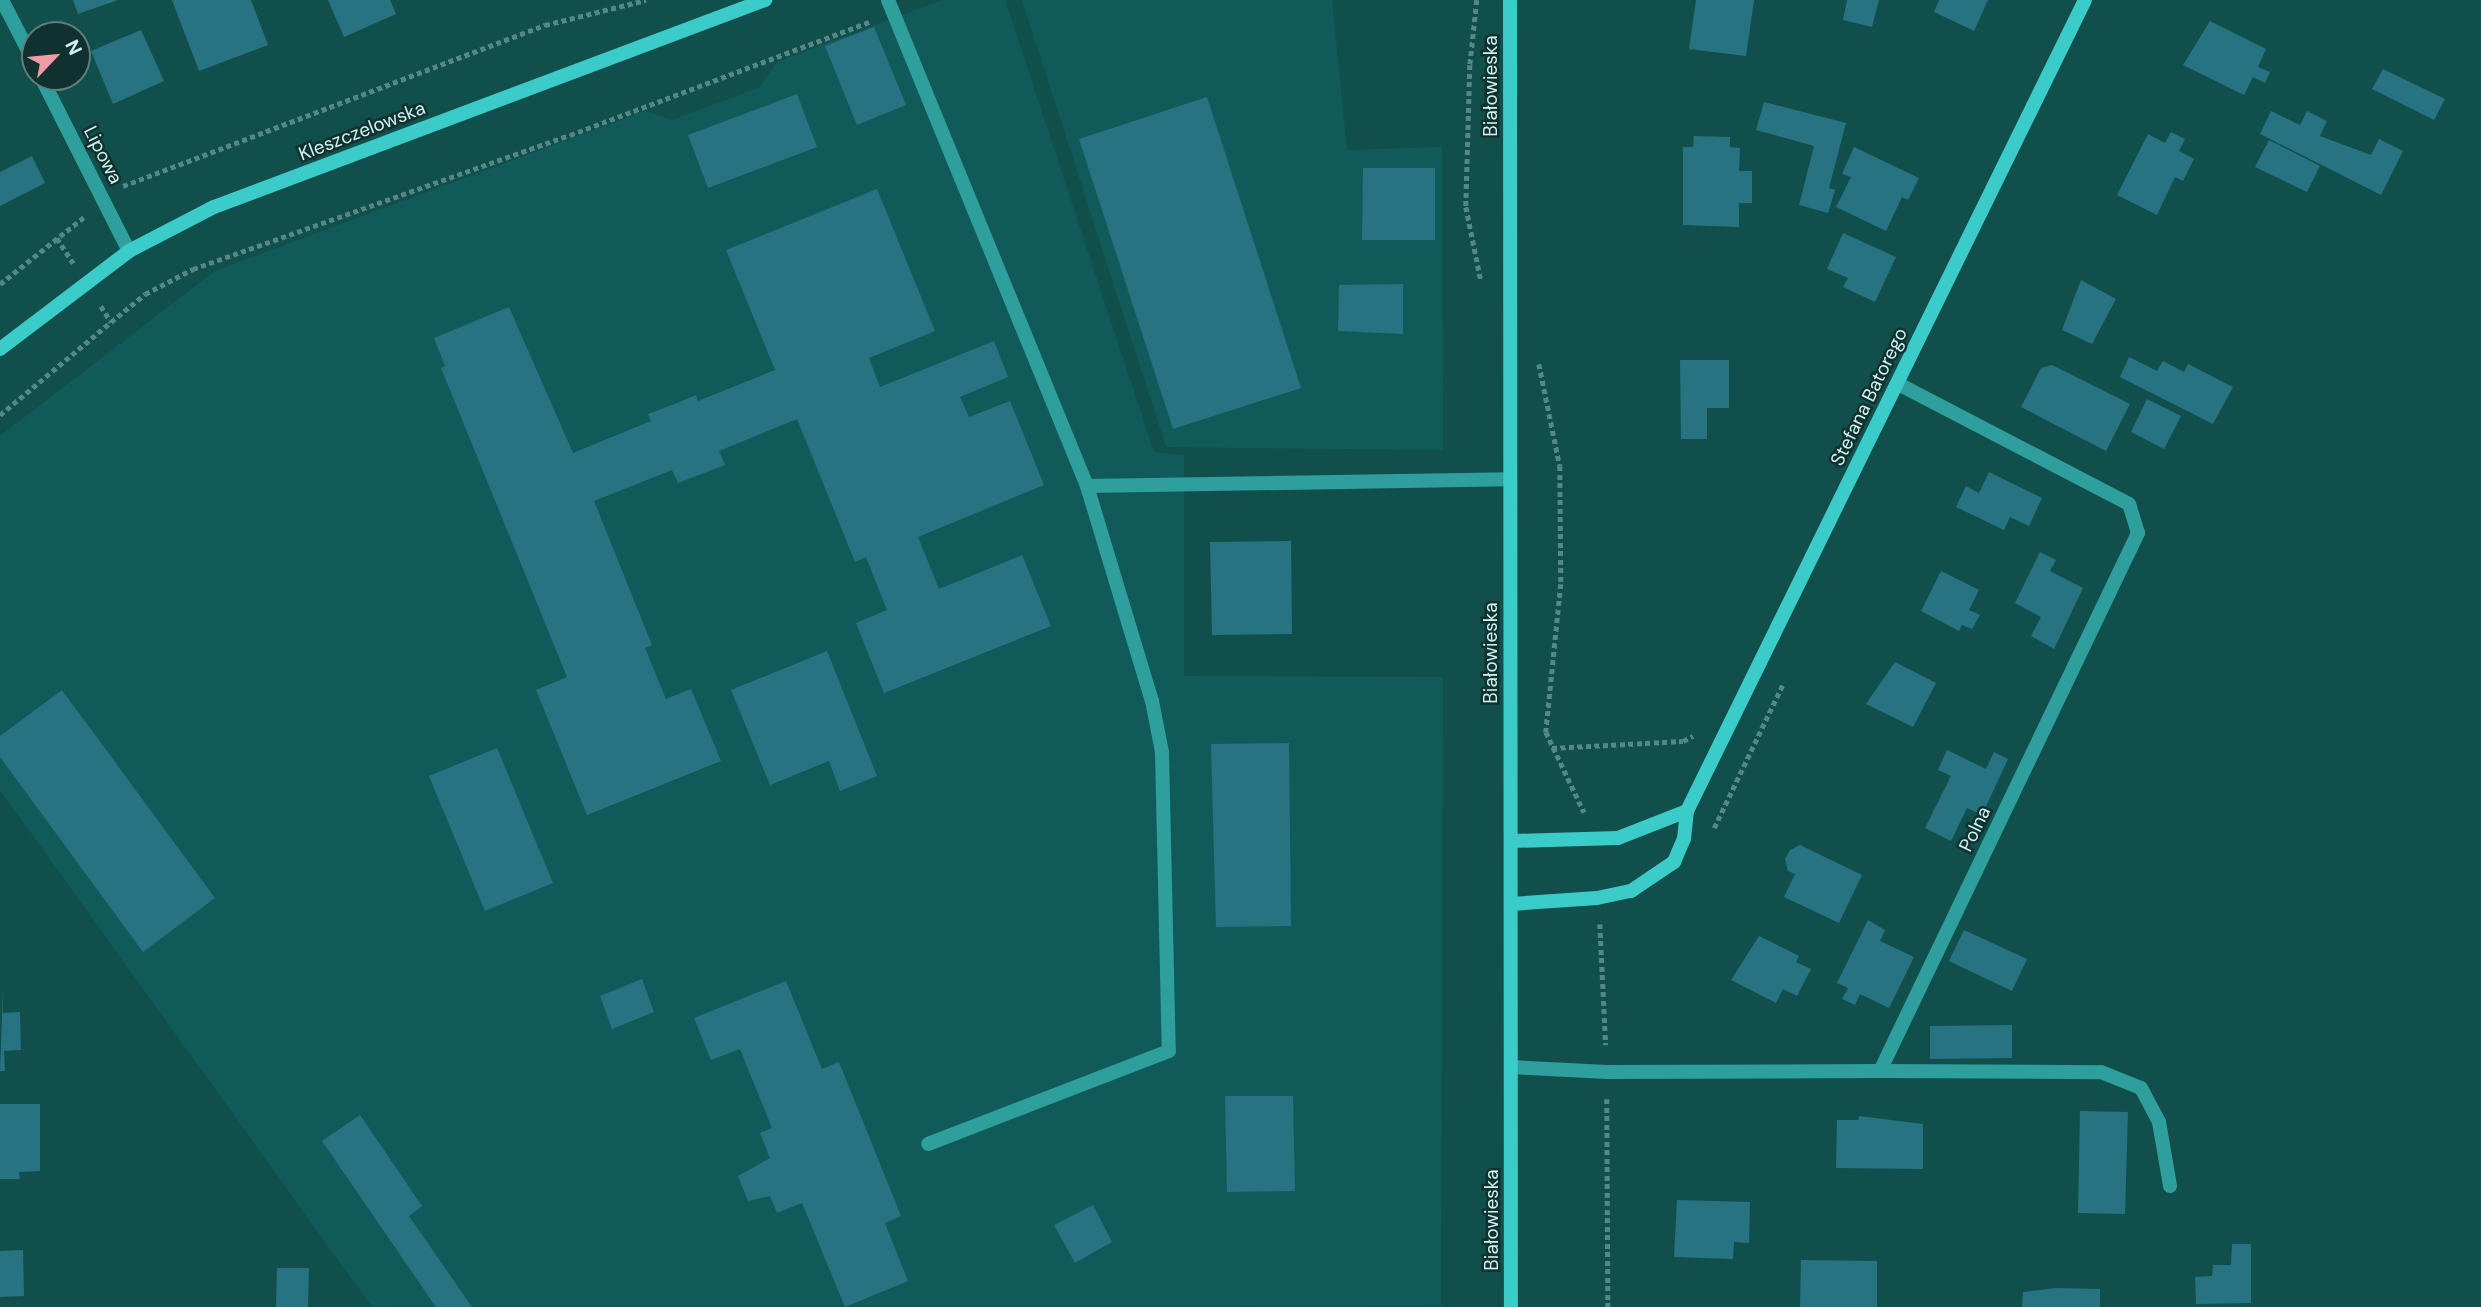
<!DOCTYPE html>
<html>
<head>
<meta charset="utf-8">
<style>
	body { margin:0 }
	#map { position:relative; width:2481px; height:1307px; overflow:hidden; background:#114f4d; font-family:"DM Sans",sans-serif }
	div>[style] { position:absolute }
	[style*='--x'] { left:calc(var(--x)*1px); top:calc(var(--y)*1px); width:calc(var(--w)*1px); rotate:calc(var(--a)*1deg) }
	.built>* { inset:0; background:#105b59 }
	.building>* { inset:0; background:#287381 }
	.path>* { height:4.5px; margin-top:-2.25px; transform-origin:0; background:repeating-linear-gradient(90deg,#538886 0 5px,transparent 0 8.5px) }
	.lane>* { height:14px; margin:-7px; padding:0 7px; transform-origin:7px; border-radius:7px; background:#2e9f9c }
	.street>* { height:14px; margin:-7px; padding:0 7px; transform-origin:7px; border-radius:7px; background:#2e9f9c }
	.secondary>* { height:14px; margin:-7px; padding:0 7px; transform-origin:7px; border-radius:7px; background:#3bcbc8 }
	span { translate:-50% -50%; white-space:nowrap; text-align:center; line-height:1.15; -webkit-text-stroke:5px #113130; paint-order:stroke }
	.street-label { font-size:19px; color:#cff3f1 }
	.north { position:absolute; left:21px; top:21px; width:70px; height:70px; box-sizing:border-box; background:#113130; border:2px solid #5d7f7d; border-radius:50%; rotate:64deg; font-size:19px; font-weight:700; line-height:28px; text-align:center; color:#cff3f1 }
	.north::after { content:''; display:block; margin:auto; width:24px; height:32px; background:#f49aa4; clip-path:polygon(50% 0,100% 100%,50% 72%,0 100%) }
</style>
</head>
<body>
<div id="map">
	<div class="built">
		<i style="clip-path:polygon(942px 0,1005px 0,1154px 452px,1184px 455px,1184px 676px,1443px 677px,1441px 1306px,372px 1307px,0 790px,0 436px,215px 271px,645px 111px,672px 120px,760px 87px,777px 62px)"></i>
		<i style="clip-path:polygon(1022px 0,1332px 0,1347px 150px,1442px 147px,1443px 450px,1166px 447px)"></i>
	</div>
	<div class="building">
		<i style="clip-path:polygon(73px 0,118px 0,78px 14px)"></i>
		<i style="clip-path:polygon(172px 0,251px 0,268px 45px,199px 71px)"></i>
		<i style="clip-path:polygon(328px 0,390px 0,396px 14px,344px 37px)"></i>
		<i style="clip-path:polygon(1696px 0,1754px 0,1746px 56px,1689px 49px)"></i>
		<i style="clip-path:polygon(1847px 0,1879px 0,1872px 27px,1843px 20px)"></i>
		<i style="clip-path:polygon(1939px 0,1988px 0,1974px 31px,1934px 12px)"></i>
		<i style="clip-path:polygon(2210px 21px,2266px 49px,2258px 67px,2270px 72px,2265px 83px,2253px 77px,2244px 95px,2183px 65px)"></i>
		<i style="clip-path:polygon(874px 27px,906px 105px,857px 125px,825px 46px)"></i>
		<i style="clip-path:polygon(141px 30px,164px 81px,113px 104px,91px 51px)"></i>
		<i style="clip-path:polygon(2383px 69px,2445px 99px,2434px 120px,2372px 89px)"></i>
		<i style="clip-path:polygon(797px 94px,817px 147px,708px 188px,688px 135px)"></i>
		<i style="clip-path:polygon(1207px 97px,1301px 388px,1173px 429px,1079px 139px)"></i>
		<i style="clip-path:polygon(1764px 102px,1846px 123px,1829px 188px,1835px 190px,1828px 213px,1799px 205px,1814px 146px,1756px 130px)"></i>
		<i style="clip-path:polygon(2271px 111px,2300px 125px,2307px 111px,2327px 121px,2320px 136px,2371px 155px,2379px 139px,2403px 151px,2381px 195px,2260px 134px)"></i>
		<i style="clip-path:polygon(2171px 132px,2185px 139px,2179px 151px,2194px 159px,2183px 181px,2175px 177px,2157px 215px,2117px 195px,2148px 134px,2165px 143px)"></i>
		<i style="clip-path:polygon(1694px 136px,1730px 137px,1730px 147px,1740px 148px,1739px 171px,1752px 171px,1752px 203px,1739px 203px,1739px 227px,1683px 225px,1683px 147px,1693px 147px)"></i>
		<i style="clip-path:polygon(2269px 140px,2320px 166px,2307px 192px,2255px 167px)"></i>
		<i style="clip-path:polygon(1854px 147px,1919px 178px,1908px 200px,1902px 197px,1886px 231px,1836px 207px,1851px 177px,1842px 174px)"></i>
		<i style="clip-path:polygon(32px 156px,45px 183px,0 206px,0 172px)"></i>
		<i style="clip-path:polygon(1363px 168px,1435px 168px,1435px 240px,1362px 240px)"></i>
		<i style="clip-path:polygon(877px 189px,935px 331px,869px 358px,880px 387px,994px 341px,1008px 377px,960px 397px,969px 417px,1010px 401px,1044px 485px,918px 537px,939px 589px,1022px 555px,1051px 626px,884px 693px,856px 623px,887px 610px,866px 557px,855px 562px,797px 419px,719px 451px,725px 465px,678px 483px,672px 470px,594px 501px,652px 645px,645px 648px,666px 699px,691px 689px,721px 761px,587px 815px,536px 690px,567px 677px,441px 368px,445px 366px,434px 338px,509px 307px,573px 453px,651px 421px,648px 414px,672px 405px,696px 395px,698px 401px,775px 370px,726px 250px)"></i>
		<i style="clip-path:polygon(1843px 233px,1896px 257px,1875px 302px,1843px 287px,1848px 278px,1827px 269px)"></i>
		<i style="clip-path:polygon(2081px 280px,2116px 299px,2092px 344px,2062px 330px)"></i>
		<i style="clip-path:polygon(1403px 284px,1403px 334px,1338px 331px,1339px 285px)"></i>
		<i style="clip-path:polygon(2129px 357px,2157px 371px,2163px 361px,2184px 372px,2188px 364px,2233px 387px,2213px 424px,2120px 377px)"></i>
		<i style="clip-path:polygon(1680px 360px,1729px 360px,1729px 408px,1707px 408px,1707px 439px,1681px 439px)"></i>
		<i style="clip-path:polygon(2052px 365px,2130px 404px,2106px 451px,2021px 407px,2041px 368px)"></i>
		<i style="clip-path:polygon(2147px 399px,2181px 416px,2164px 449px,2131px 432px)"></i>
		<i style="clip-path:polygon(1989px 472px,2042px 498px,2029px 526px,2010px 517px,2004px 530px,1956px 507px,1966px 486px,1979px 493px)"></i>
		<i style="clip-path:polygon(1291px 541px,1292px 634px,1212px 635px,1210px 542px)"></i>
		<i style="clip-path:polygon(2040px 552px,2056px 560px,2050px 571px,2083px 588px,2054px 649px,2031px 636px,2041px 617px,2015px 603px)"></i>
		<i style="clip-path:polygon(1941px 571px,1979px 590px,1969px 610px,1980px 615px,1972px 629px,1962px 625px,1959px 631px,1921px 611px)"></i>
		<i style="clip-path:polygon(827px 651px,877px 776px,840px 791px,829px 761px,770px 785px,731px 690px)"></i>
		<i style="clip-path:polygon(1895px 662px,1936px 683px,1913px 727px,1866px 704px)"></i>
		<i style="clip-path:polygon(62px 690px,215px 898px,143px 952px,0 757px,0 736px)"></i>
		<i style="clip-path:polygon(1289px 743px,1291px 926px,1216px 927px,1211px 744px)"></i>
		<i style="clip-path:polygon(497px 748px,553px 883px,485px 911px,429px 776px)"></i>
		<i style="clip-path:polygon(1947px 750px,1986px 769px,1994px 752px,2008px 759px,1982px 815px,1967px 808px,1951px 841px,1925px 828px,1951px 776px,1938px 770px)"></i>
		<i style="clip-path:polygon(1800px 845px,1862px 875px,1839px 923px,1784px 897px,1795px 874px,1788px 871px,1785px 859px,1790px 850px)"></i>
		<i style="clip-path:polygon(1868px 920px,1885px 930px,1880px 941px,1914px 957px,1889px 1008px,1860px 994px,1855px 1005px,1842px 999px,1848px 988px,1837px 983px)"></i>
		<i style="clip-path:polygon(1964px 930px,2027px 959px,2012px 991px,1949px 961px)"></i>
		<i style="clip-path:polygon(1759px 936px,1799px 956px,1796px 962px,1811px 969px,1797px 996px,1783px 989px,1776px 1003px,1731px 980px)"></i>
		<i style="clip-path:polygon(642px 979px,654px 1012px,612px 1029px,600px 996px)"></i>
		<i style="clip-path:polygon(786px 981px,822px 1069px,839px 1062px,901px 1216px,885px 1223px,908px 1281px,845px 1307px,802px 1203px,777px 1213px,770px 1196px,748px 1201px,738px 1176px,770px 1158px,760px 1133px,772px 1128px,740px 1049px,711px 1060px,694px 1018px)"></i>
		<i style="clip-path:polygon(3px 991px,3px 1013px,20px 1012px,21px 1050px,4px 1051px,5px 1071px,0 1071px)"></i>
		<i style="clip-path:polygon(2012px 1025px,2012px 1058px,1930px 1059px,1930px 1026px)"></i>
		<i style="clip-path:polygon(1225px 1096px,1293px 1096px,1295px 1191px,1227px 1192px)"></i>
		<i style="clip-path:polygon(0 1104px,40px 1104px,40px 1171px,19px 1172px,20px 1179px,0 1179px)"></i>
		<i style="clip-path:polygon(2080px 1111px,2128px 1112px,2125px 1214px,2078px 1213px)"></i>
		<i style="clip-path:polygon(360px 1115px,422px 1206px,409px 1216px,472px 1307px,436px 1307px,322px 1141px)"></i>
		<i style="clip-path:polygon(1859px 1116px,1923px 1124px,1923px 1169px,1836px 1168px,1837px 1120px,1858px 1120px)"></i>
		<i style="clip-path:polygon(1677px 1200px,1750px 1202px,1749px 1243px,1734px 1242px,1733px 1259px,1674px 1257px)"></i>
		<i style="clip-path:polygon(1093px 1205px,1112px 1242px,1075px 1263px,1054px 1225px)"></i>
		<i style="clip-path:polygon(2232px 1244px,2251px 1244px,2251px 1303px,2196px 1304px,2195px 1277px,2212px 1276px,2213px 1265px,2231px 1265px)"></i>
		<i style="clip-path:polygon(23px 1250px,24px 1296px,0 1297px,0 1251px)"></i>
		<i style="clip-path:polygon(1801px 1260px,1877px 1261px,1877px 1307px,1800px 1307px)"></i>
		<i style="clip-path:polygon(277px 1268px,309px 1268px,308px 1307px,276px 1307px)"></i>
		<i style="clip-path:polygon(2055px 1288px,2100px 1289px,2100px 1307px,2022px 1307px,2023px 1292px)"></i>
	</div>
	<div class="path">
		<i style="--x:1477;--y:0;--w:65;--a:96.1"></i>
		<i style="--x:1470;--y:65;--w:142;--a:91.6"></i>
		<i style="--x:1466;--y:207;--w:76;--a:78.5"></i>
		<i style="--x:123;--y:186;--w:452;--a:-20.9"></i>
		<i style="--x:545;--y:25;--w:104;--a:-13.9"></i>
		<i style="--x:57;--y:238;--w:30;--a:57"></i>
		<i style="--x:0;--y:284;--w:107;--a:-38.6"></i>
		<i style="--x:101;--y:306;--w:19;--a:58"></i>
		<i style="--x:111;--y:322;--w:44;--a:-39.5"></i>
		<i style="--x:145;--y:294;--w:54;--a:-27.5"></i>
		<i style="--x:193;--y:269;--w:400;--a:-19.6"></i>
		<i style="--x:570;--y:135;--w:322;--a:-20.7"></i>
		<i style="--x:1539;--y:364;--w:104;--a:78.4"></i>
		<i style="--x:1560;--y:466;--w:118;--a:89.5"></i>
		<i style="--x:1561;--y:584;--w:149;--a:95.8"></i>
		<i style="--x:1546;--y:732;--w:89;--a:64.6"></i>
		<i style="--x:0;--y:415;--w:145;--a:-40"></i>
		<i style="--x:1552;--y:748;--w:131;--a:-3.1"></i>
		<i style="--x:1683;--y:741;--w:11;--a:-27"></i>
		<i style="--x:1714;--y:828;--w:160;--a:-64.4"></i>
		<i style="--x:1600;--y:924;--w:121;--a:87.2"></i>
		<i style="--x:1607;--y:1099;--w:208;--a:89.7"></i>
	</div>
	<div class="lane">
		<i style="--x:888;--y:0;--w:525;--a:67.73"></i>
		<i style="--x:1087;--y:486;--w:225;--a:73.2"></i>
		<i style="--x:1152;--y:701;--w:52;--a:78.9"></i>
		<i style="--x:1162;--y:752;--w:299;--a:88.7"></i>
		<i style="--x:1169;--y:1051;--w:258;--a:158.9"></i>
		<i style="--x:1087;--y:486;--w:423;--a:-0.9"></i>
	</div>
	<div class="street">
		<i style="--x:2;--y:0;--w:72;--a:62.7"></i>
		<i style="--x:41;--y:77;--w:195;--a:63.2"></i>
		<i style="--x:1511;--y:1067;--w:96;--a:3"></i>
		<i style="--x:1607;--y:1072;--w:273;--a:-0.2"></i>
		<i style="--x:1880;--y:1071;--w:597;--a:-64.38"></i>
		<i style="--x:2138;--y:533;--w:30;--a:-107"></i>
		<i style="--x:2129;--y:504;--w:260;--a:-152.5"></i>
		<i style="--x:1880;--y:1071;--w:221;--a:0.3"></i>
		<i style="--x:2101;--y:1072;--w:43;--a:21.8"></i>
		<i style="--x:2141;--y:1088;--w:38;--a:62"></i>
		<i style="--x:2159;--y:1122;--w:65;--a:80.2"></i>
	</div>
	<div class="secondary">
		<i style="--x:1510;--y:0;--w:1307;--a:89.96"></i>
		<i style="--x:0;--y:349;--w:162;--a:-37.2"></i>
		<i style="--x:129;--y:251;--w:96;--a:-27.4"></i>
		<i style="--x:214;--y:207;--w:589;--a:-20.59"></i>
		<i style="--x:1511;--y:841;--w:107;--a:-1.6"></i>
		<i style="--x:1618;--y:838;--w:74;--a:-21.4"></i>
		<i style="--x:1511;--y:904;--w:86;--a:-4"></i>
		<i style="--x:1597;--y:898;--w:35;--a:-12"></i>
		<i style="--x:1631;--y:891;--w:52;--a:-34"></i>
		<i style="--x:1674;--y:862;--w:25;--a:-67"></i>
		<i style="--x:1684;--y:839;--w:28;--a:-84"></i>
		<i style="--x:1687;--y:811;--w:903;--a:-63.86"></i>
	</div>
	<div class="street-label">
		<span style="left:1491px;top:86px;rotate:-90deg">Białowieska</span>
		<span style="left:362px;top:131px;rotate:-21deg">Kleszczelowska</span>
		<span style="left:103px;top:155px;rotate:63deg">Lipowa</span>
		<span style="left:1869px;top:397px;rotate:-64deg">Stefana Batorego</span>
		<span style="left:1491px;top:653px;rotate:-90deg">Białowieska</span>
		<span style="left:1975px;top:829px;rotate:-64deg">Polna</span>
		<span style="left:1492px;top:1220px;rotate:-90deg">Białowieska</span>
	</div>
	<div class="north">N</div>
</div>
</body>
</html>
